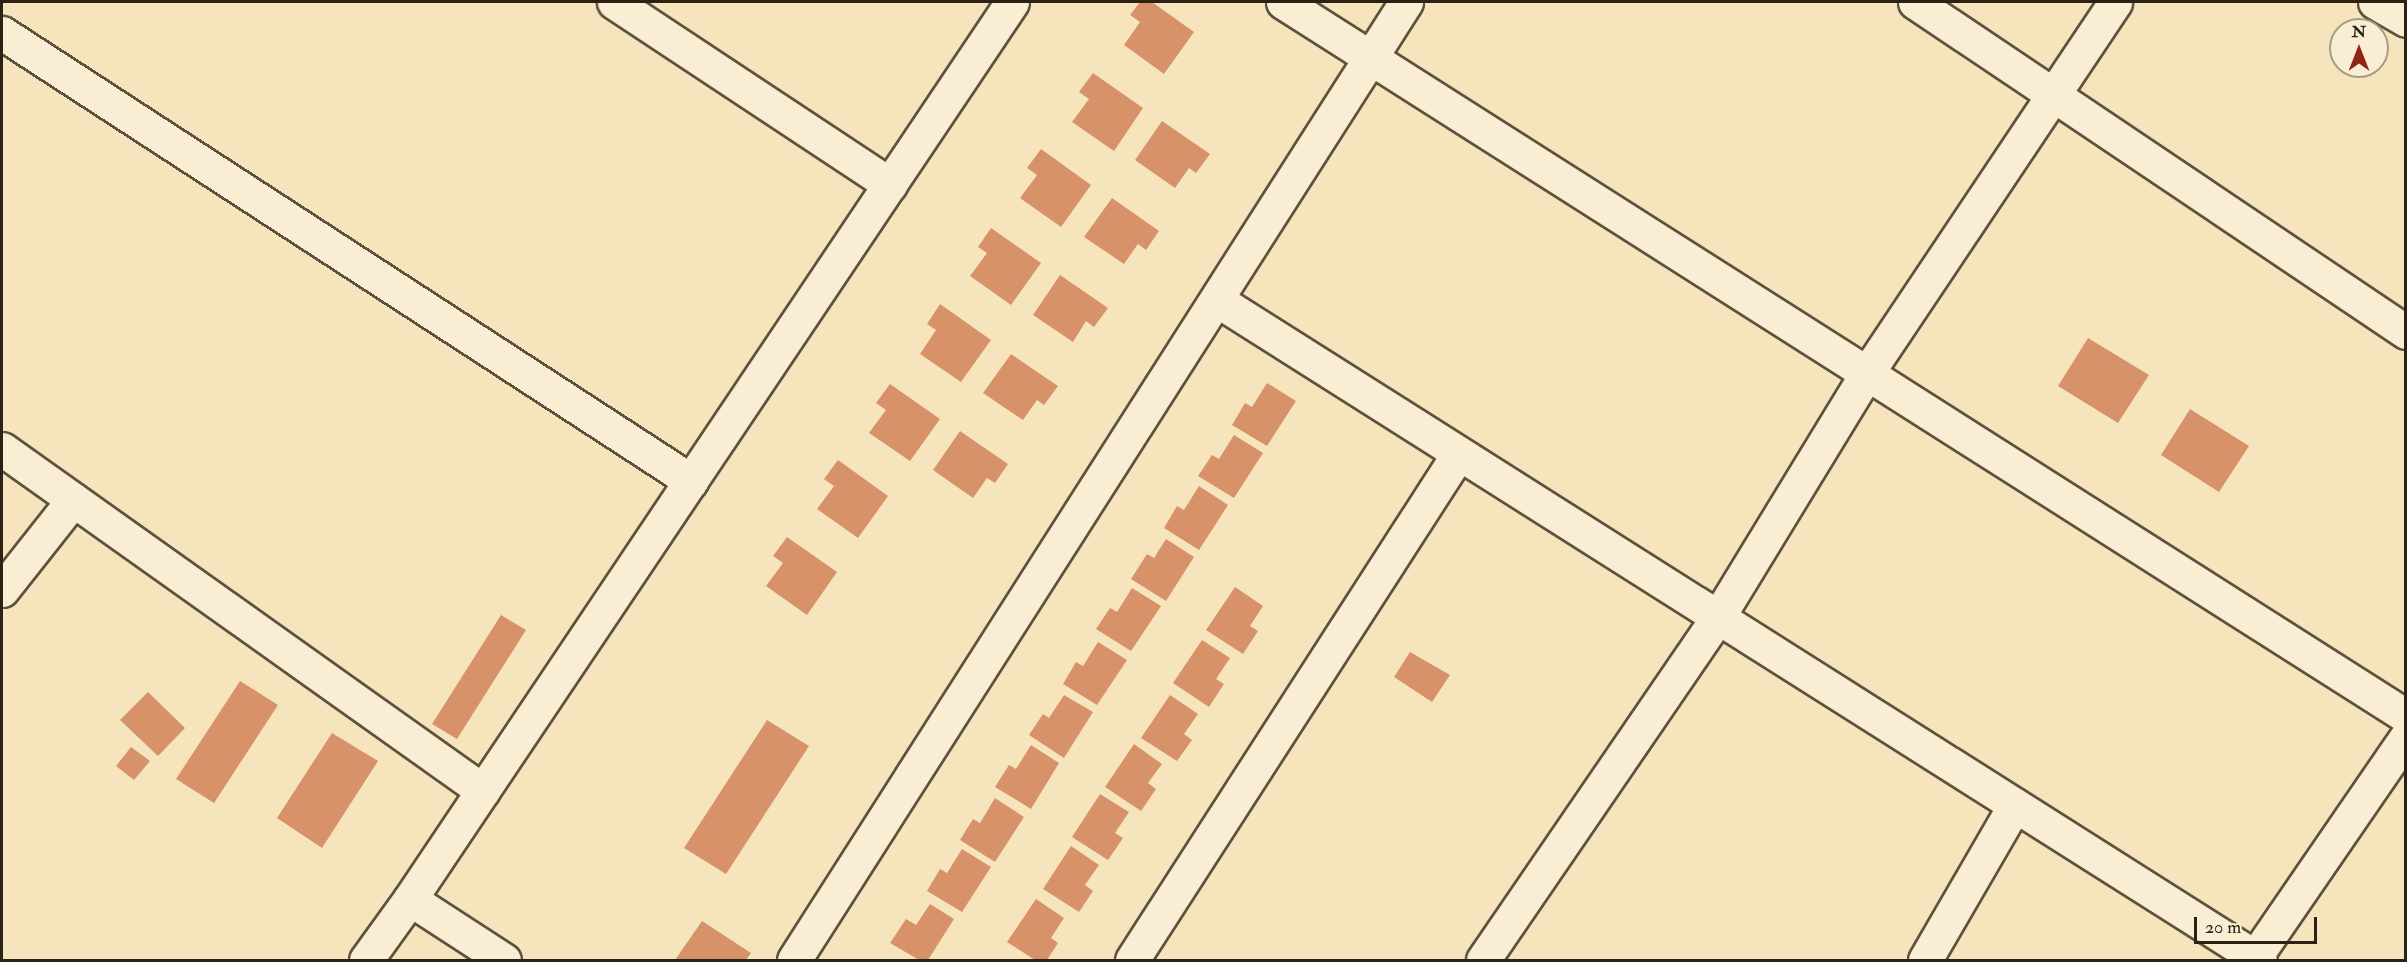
<!DOCTYPE html>
<html>
<head>
<meta charset="utf-8">
<style>
	body { margin:0 }
	#map { position:relative; width:2407px; height:962px; overflow:hidden; background:#f6e5bc; font-family:"IM FELL Double Pica",serif }
	div>[style] { position:absolute }
	[style*='--x'] { left:calc(var(--x)*1px); top:calc(var(--y)*1px); width:calc(var(--w)*1px); rotate:calc(var(--a)*1deg) }
	.building>* { inset:0; background:#d8926a }
	.roads { filter:drop-shadow(2px 0 #5e523e) drop-shadow(-2px 0 #5e523e) drop-shadow(0 2px #5e523e) drop-shadow(0 -2px #5e523e) }
	.street>* { height:33px; margin:-16.5px; padding:0 16.5px; transform-origin:16.5px; border-radius:16.5px; background:#f9eed3 }
	span { translate:-50% -50%; white-space:nowrap; text-align:center; line-height:1.15; -webkit-text-stroke:5px #f9eed3; paint-order:stroke }
	.frame { position:absolute; inset:0; border:3px solid #2b2114; pointer-events:none }
	.north { position:absolute; left:2329px; top:18px; width:60px; height:60px; box-sizing:border-box; background:#f9eed3; border:2px solid #a79c87; border-radius:50%; rotate:0deg; font-size:16px; font-weight:700; line-height:24px; text-align:center; color:#2b2114 }
	.north::after { content:''; display:block; margin:auto; width:21px; height:27px; background:#8f2418; clip-path:polygon(50% 0,100% 100%,50% 72%,0 100%) }
	.scale { position:absolute; left:2194px; top:917px; width:123px; height:27px; box-sizing:border-box; border:3px solid #2b2114; border-top:0; padding-left:8px; font-size:18px; line-height:21px; white-space:nowrap; color:#2b2114; -webkit-text-stroke:4px #f9eed3; paint-order:stroke }
</style>
</head>
<body>
<div id="map">
	<div class="building">
		<i style="clip-path:polygon(1140px 2px,1152px 2px,1194px 32px,1164px 74px,1124px 45px,1140px 22px,1130px 15px)"></i>
		<i style="clip-path:polygon(1093px 73px,1143px 108px,1114px 151px,1072px 122px,1089px 99px,1079px 92px)"></i>
		<i style="clip-path:polygon(1162px 121px,1210px 154px,1196px 173px,1189px 168px,1175px 188px,1135px 160px)"></i>
		<i style="clip-path:polygon(1041px 149px,1091px 185px,1061px 227px,1020px 198px,1037px 175px,1027px 168px)"></i>
		<i style="clip-path:polygon(1112px 198px,1159px 231px,1146px 250px,1138px 244px,1124px 264px,1084px 237px)"></i>
		<i style="clip-path:polygon(991px 228px,1041px 263px,1011px 305px,970px 276px,987px 253px,978px 247px)"></i>
		<i style="clip-path:polygon(1060px 275px,1108px 308px,1094px 327px,1086px 321px,1073px 342px,1033px 315px)"></i>
		<i style="clip-path:polygon(940px 304px,991px 340px,961px 382px,920px 354px,936px 330px,927px 324px)"></i>
		<i style="clip-path:polygon(2088px 338px,2149px 375px,2118px 423px,2058px 386px)"></i>
		<i style="clip-path:polygon(1011px 354px,1058px 386px,1044px 405px,1037px 400px,1023px 420px,983px 393px)"></i>
		<i style="clip-path:polygon(1267px 383px,1296px 401px,1267px 446px,1232px 425px,1245px 403px,1252px 407px)"></i>
		<i style="clip-path:polygon(890px 384px,940px 419px,910px 461px,869px 433px,886px 410px,876px 403px)"></i>
		<i style="clip-path:polygon(2190px 409px,2249px 446px,2219px 492px,2161px 455px)"></i>
		<i style="clip-path:polygon(960px 431px,1008px 464px,995px 483px,987px 478px,973px 498px,933px 470px)"></i>
		<i style="clip-path:polygon(1234px 435px,1263px 453px,1234px 498px,1198px 476px,1212px 455px,1219px 459px)"></i>
		<i style="clip-path:polygon(838px 460px,888px 496px,858px 538px,817px 509px,834px 486px,824px 479px)"></i>
		<i style="clip-path:polygon(1199px 486px,1228px 505px,1199px 550px,1164px 528px,1177px 506px,1184px 510px)"></i>
		<i style="clip-path:polygon(787px 537px,837px 572px,807px 615px,766px 586px,783px 563px,773px 556px)"></i>
		<i style="clip-path:polygon(1166px 539px,1194px 557px,1166px 601px,1131px 579px,1147px 554px,1154px 558px)"></i>
		<i style="clip-path:polygon(1235px 587px,1263px 606px,1250px 626px,1258px 631px,1243px 654px,1206px 630px)"></i>
		<i style="clip-path:polygon(1132px 588px,1161px 606px,1131px 651px,1096px 629px,1110px 608px,1117px 612px)"></i>
		<i style="clip-path:polygon(501px 615px,526px 630px,457px 739px,432px 724px)"></i>
		<i style="clip-path:polygon(1202px 640px,1230px 658px,1216px 679px,1224px 684px,1209px 707px,1173px 683px)"></i>
		<i style="clip-path:polygon(1098px 642px,1127px 660px,1097px 705px,1063px 684px,1076px 662px,1083px 666px)"></i>
		<i style="clip-path:polygon(1410px 652px,1450px 675px,1432px 702px,1394px 677px)"></i>
		<i style="clip-path:polygon(240px 681px,278px 705px,214px 803px,176px 779px)"></i>
		<i style="clip-path:polygon(148px 692px,185px 728px,158px 756px,120px 720px)"></i>
		<i style="clip-path:polygon(1064px 695px,1093px 712px,1064px 758px,1029px 735px,1043px 714px,1049px 718px)"></i>
		<i style="clip-path:polygon(1170px 695px,1198px 714px,1184px 734px,1192px 740px,1177px 761px,1141px 738px)"></i>
		<i style="clip-path:polygon(767px 720px,809px 746px,726px 874px,684px 848px)"></i>
		<i style="clip-path:polygon(332px 733px,378px 761px,322px 848px,277px 818px)"></i>
		<i style="clip-path:polygon(1134px 744px,1162px 764px,1148px 783px,1156px 789px,1141px 811px,1105px 787px)"></i>
		<i style="clip-path:polygon(1031px 745px,1059px 763px,1031px 809px,995px 787px,1009px 765px,1016px 769px)"></i>
		<i style="clip-path:polygon(131px 747px,150px 761px,134px 780px,116px 766px)"></i>
		<i style="clip-path:polygon(1100px 794px,1129px 812px,1115px 833px,1123px 838px,1108px 860px,1072px 837px)"></i>
		<i style="clip-path:polygon(995px 798px,1024px 817px,995px 862px,960px 840px,973px 819px,980px 823px)"></i>
		<i style="clip-path:polygon(1071px 846px,1099px 865px,1085px 885px,1093px 891px,1079px 912px,1043px 889px)"></i>
		<i style="clip-path:polygon(962px 849px,991px 867px,962px 912px,927px 891px,940px 869px,947px 873px)"></i>
		<i style="clip-path:polygon(1036px 899px,1064px 918px,1051px 938px,1058px 943px,1047px 960px,1035px 960px,1007px 942px)"></i>
		<i style="clip-path:polygon(930px 904px,954px 919px,928px 960px,919px 960px,890px 943px,906px 919px,916px 925px)"></i>
		<i style="clip-path:polygon(702px 921px,751px 953px,746px 960px,675px 960px)"></i>
	</div>
	<div class="roads">
		<div class="street">
			<i style="--x:614;--y:2;--w:331;--a:33.5"></i>
			<i style="--x:1283;--y:2;--w:1331;--a:32.45"></i>
			<i style="--x:1915;--y:2;--w:592;--a:33.9"></i>
			<i style="--x:2375;--y:2;--w:36;--a:30"></i>
			<i style="--x:2;--y:33;--w:822;--a:33.03"></i>
			<i style="--x:1217;--y:300;--w:1234;--a:32.33"></i>
			<i style="--x:2;--y:449;--w:590;--a:35.41"></i>
			<i style="--x:2;--y:590;--w:115;--a:-51.7"></i>
			<i style="--x:410;--y:899;--w:112;--a:33"></i>
			<i style="--x:366;--y:960;--w:75;--a:-54.2"></i>
			<i style="--x:410;--y:899;--w:1080;--a:-56.13"></i>
			<i style="--x:794;--y:960;--w:1137;--a:-57.43"></i>
			<i style="--x:1132;--y:960;--w:603;--a:-57.18"></i>
			<i style="--x:1483;--y:960;--w:416;--a:-55.6"></i>
			<i style="--x:1718;--y:617;--w:286;--a:-58.6"></i>
			<i style="--x:1867;--y:373;--w:446;--a:-56.2"></i>
			<i style="--x:1925;--y:960;--w:179;--a:-59.9"></i>
			<i style="--x:2253;--y:960;--w:270;--a:-55.5"></i>
		</div>
	</div>
	<div class="frame"></div>
	<div class="north">N</div>
	<div class="scale">20 m</div>
</div>
</body>
</html>
